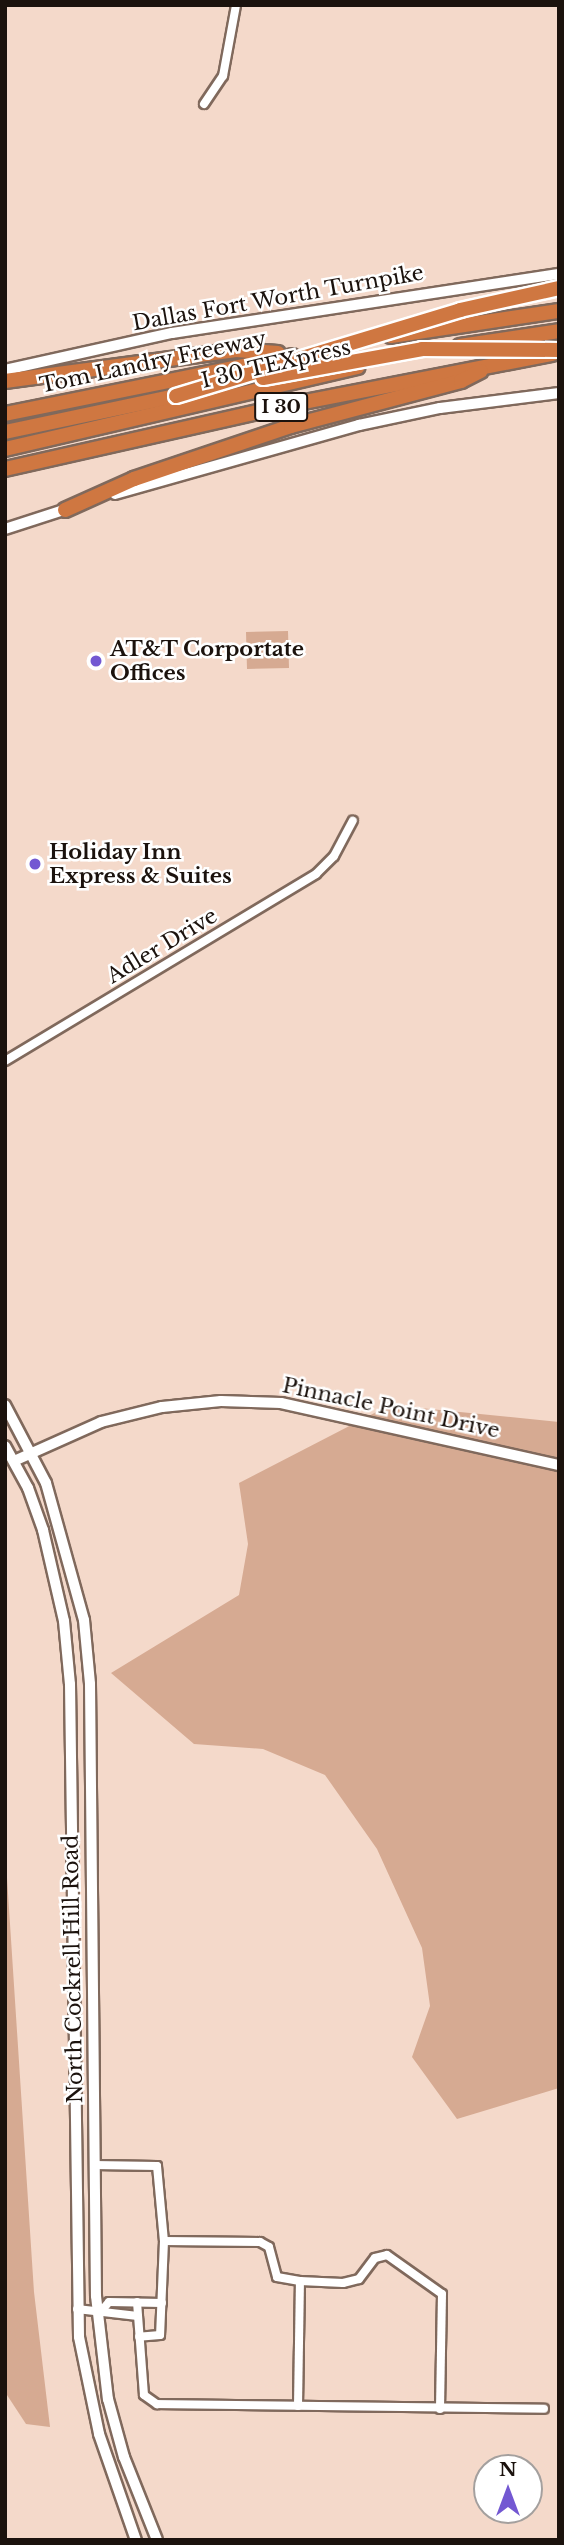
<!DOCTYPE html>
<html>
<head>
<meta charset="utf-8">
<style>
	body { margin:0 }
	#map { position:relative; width:564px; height:2545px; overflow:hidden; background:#f4d9ca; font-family:"Libre Baskerville",serif }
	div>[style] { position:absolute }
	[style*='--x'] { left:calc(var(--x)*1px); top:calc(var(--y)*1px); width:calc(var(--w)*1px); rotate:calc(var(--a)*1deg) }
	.green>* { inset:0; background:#d6aa92 }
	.roads { filter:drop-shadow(2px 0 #80695c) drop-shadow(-2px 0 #80695c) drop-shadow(0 2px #80695c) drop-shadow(0 -2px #80695c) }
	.street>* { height:8px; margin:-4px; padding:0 4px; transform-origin:4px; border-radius:4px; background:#fff }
	.secondary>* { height:10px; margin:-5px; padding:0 5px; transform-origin:5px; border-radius:5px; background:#fff }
	.highway>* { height:14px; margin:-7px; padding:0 7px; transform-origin:7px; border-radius:7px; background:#cf7741 }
	.bridges { filter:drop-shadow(2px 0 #fff) drop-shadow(-2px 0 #fff) drop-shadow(0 2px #fff) drop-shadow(0 -2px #fff) }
	.highway-bridge>* { height:14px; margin:-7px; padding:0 7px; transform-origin:7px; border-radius:7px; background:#cf7741 }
	.dots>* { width:19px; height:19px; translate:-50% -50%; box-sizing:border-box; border:4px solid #fff; border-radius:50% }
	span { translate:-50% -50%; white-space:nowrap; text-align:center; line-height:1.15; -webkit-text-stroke:5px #fff; paint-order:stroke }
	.shield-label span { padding:2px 5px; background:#fff; border:2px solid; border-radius:5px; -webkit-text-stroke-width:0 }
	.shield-label { font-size:19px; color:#1b120d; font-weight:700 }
	.street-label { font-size:21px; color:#1b120d }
	.poi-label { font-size:21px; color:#1b120d; font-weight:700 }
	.left { translate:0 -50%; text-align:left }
	.frame { position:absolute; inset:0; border:7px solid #1b120d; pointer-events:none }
	.north { position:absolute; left:473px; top:2454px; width:70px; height:70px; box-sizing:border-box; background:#fff; border:2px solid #a4a09e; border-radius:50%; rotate:0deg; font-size:19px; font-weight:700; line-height:28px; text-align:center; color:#1b120d }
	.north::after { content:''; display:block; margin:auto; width:24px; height:32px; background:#7358d2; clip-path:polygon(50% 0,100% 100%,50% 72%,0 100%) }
</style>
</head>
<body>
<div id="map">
	<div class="green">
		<i style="clip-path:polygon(288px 631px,289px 668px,247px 669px,246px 632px)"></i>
		<i style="clip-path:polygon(390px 1405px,559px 1422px,559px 2088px,457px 2119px,412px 2057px,430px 2006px,422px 1948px,377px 1849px,325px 1775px,263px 1749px,194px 1744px,111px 1673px,239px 1595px,248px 1544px,239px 1483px)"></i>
		<i style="clip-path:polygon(5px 1847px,34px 2292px,50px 2427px,26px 2424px,5px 2392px)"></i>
	</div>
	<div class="roads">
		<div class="street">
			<i style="--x:204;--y:104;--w:34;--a:-56"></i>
			<i style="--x:223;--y:76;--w:72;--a:-79.6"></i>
			<i style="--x:5;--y:1061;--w:363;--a:-31"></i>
			<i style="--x:316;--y:874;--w:25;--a:-45"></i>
			<i style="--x:334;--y:856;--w:40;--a:-62"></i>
			<i style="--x:94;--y:2165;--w:63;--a:0.9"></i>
			<i style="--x:157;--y:2166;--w:75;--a:84.7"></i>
			<i style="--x:164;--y:2241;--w:94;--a:92.4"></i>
			<i style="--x:160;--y:2335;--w:21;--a:175"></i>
			<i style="--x:164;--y:2241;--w:96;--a:0.6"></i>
			<i style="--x:260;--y:2242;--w:10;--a:29"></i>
			<i style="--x:269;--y:2247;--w:31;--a:75"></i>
			<i style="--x:277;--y:2277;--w:23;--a:10"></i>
			<i style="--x:300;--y:2281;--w:43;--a:2.7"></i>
			<i style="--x:343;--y:2283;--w:16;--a:-14"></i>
			<i style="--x:359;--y:2279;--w:26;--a:-53"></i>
			<i style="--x:375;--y:2258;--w:12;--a:-14"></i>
			<i style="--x:387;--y:2255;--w:67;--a:35.3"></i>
			<i style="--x:442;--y:2294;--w:115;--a:91"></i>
			<i style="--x:137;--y:2302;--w:93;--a:85.7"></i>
			<i style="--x:144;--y:2395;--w:16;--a:35"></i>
			<i style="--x:157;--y:2404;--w:387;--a:0.7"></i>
			<i style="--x:77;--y:2309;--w:61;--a:6.5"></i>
			<i style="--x:103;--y:2309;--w:9;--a:-49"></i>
			<i style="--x:109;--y:2302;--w:53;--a:1.1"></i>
			<i style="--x:298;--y:2406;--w:125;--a:-89.1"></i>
		</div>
		<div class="secondary">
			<i style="--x:5;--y:370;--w:171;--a:-12.5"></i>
			<i style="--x:172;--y:333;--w:391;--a:-8.7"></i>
			<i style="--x:115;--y:494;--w:254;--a:-15.8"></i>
			<i style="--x:359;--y:425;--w:83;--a:-11.9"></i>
			<i style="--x:440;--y:408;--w:120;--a:-7.2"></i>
			<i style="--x:5;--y:529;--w:68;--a:-17.9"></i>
			<i style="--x:5;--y:1405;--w:88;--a:62.3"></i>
			<i style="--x:46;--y:1483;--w:142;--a:74.5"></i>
			<i style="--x:84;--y:1620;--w:64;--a:84.6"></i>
			<i style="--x:90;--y:1684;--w:612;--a:89.44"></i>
			<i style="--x:96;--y:2296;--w:104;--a:83.4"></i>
			<i style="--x:108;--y:2399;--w:60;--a:74.6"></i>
			<i style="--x:124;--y:2457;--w:89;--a:68.3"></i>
			<i style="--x:5;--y:1446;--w:48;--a:61.3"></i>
			<i style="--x:28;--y:1488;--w:45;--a:70.3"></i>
			<i style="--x:43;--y:1530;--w:93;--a:77"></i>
			<i style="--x:64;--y:1621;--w:63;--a:84.6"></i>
			<i style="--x:70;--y:1684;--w:653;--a:89.21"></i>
			<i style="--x:79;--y:2337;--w:99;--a:78.3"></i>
			<i style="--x:99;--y:2434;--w:112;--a:70.8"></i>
			<i style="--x:14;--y:1461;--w:95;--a:-24.1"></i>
			<i style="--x:101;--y:1422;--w:63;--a:-13.8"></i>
			<i style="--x:162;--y:1407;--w:59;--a:-5.8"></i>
			<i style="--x:221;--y:1401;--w:60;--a:1.9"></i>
			<i style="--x:281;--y:1403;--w:285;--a:12.6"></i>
		</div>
		<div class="highway">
			<i style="--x:391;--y:336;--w:170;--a:-8.5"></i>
			<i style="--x:460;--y:346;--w:100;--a:-8.6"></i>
			<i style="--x:5;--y:381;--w:233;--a:-7.6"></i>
			<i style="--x:236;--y:350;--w:42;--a:4.1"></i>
			<i style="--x:5;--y:414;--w:293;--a:-11.4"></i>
			<i style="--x:5;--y:432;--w:175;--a:-11.9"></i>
			<i style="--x:5;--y:449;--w:362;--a:-13.1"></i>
			<i style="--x:5;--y:469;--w:296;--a:-12.7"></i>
			<i style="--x:294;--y:404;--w:263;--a:-11"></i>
			<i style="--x:65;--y:510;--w:76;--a:-24.2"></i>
			<i style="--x:134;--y:479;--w:166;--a:-18.7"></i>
			<i style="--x:291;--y:426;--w:176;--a:-14.8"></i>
			<i style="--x:461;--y:381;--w:22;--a:-27"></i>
		</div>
	</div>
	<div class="bridges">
		<div class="highway-bridge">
			<i style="--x:263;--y:378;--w:162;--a:-10.3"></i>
			<i style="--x:422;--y:349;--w:137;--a:0.4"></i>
			<i style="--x:176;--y:396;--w:297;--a:-16.8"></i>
			<i style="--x:460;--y:310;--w:101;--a:-12.5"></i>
		</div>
	</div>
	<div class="dots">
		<i style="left:96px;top:661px;background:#7358d2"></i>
		<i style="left:35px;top:864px;background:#7358d2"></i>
	</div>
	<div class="shield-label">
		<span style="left:281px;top:407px">I 30</span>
	</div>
	<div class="street-label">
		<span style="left:278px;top:298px;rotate:-10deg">Dallas Fort Worth Turnpike</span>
		<span style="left:153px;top:362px;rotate:-12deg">Tom Landry Freeway</span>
		<span style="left:276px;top:364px;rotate:-13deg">I 30 TEXpress</span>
		<span style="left:162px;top:946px;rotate:-31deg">Adler Drive</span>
		<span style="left:391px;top:1408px;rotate:12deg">Pinnacle Point Drive</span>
		<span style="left:73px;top:1969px;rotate:-91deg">North Cockrell Hill Road</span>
	</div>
	<div class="poi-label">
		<span class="left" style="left:110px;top:661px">AT&amp;T Corportate<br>Offices</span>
		<span class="left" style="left:49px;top:864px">Holiday Inn<br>Express &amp; Suites</span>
	</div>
	<div class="frame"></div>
	<div class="north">N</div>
</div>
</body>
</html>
